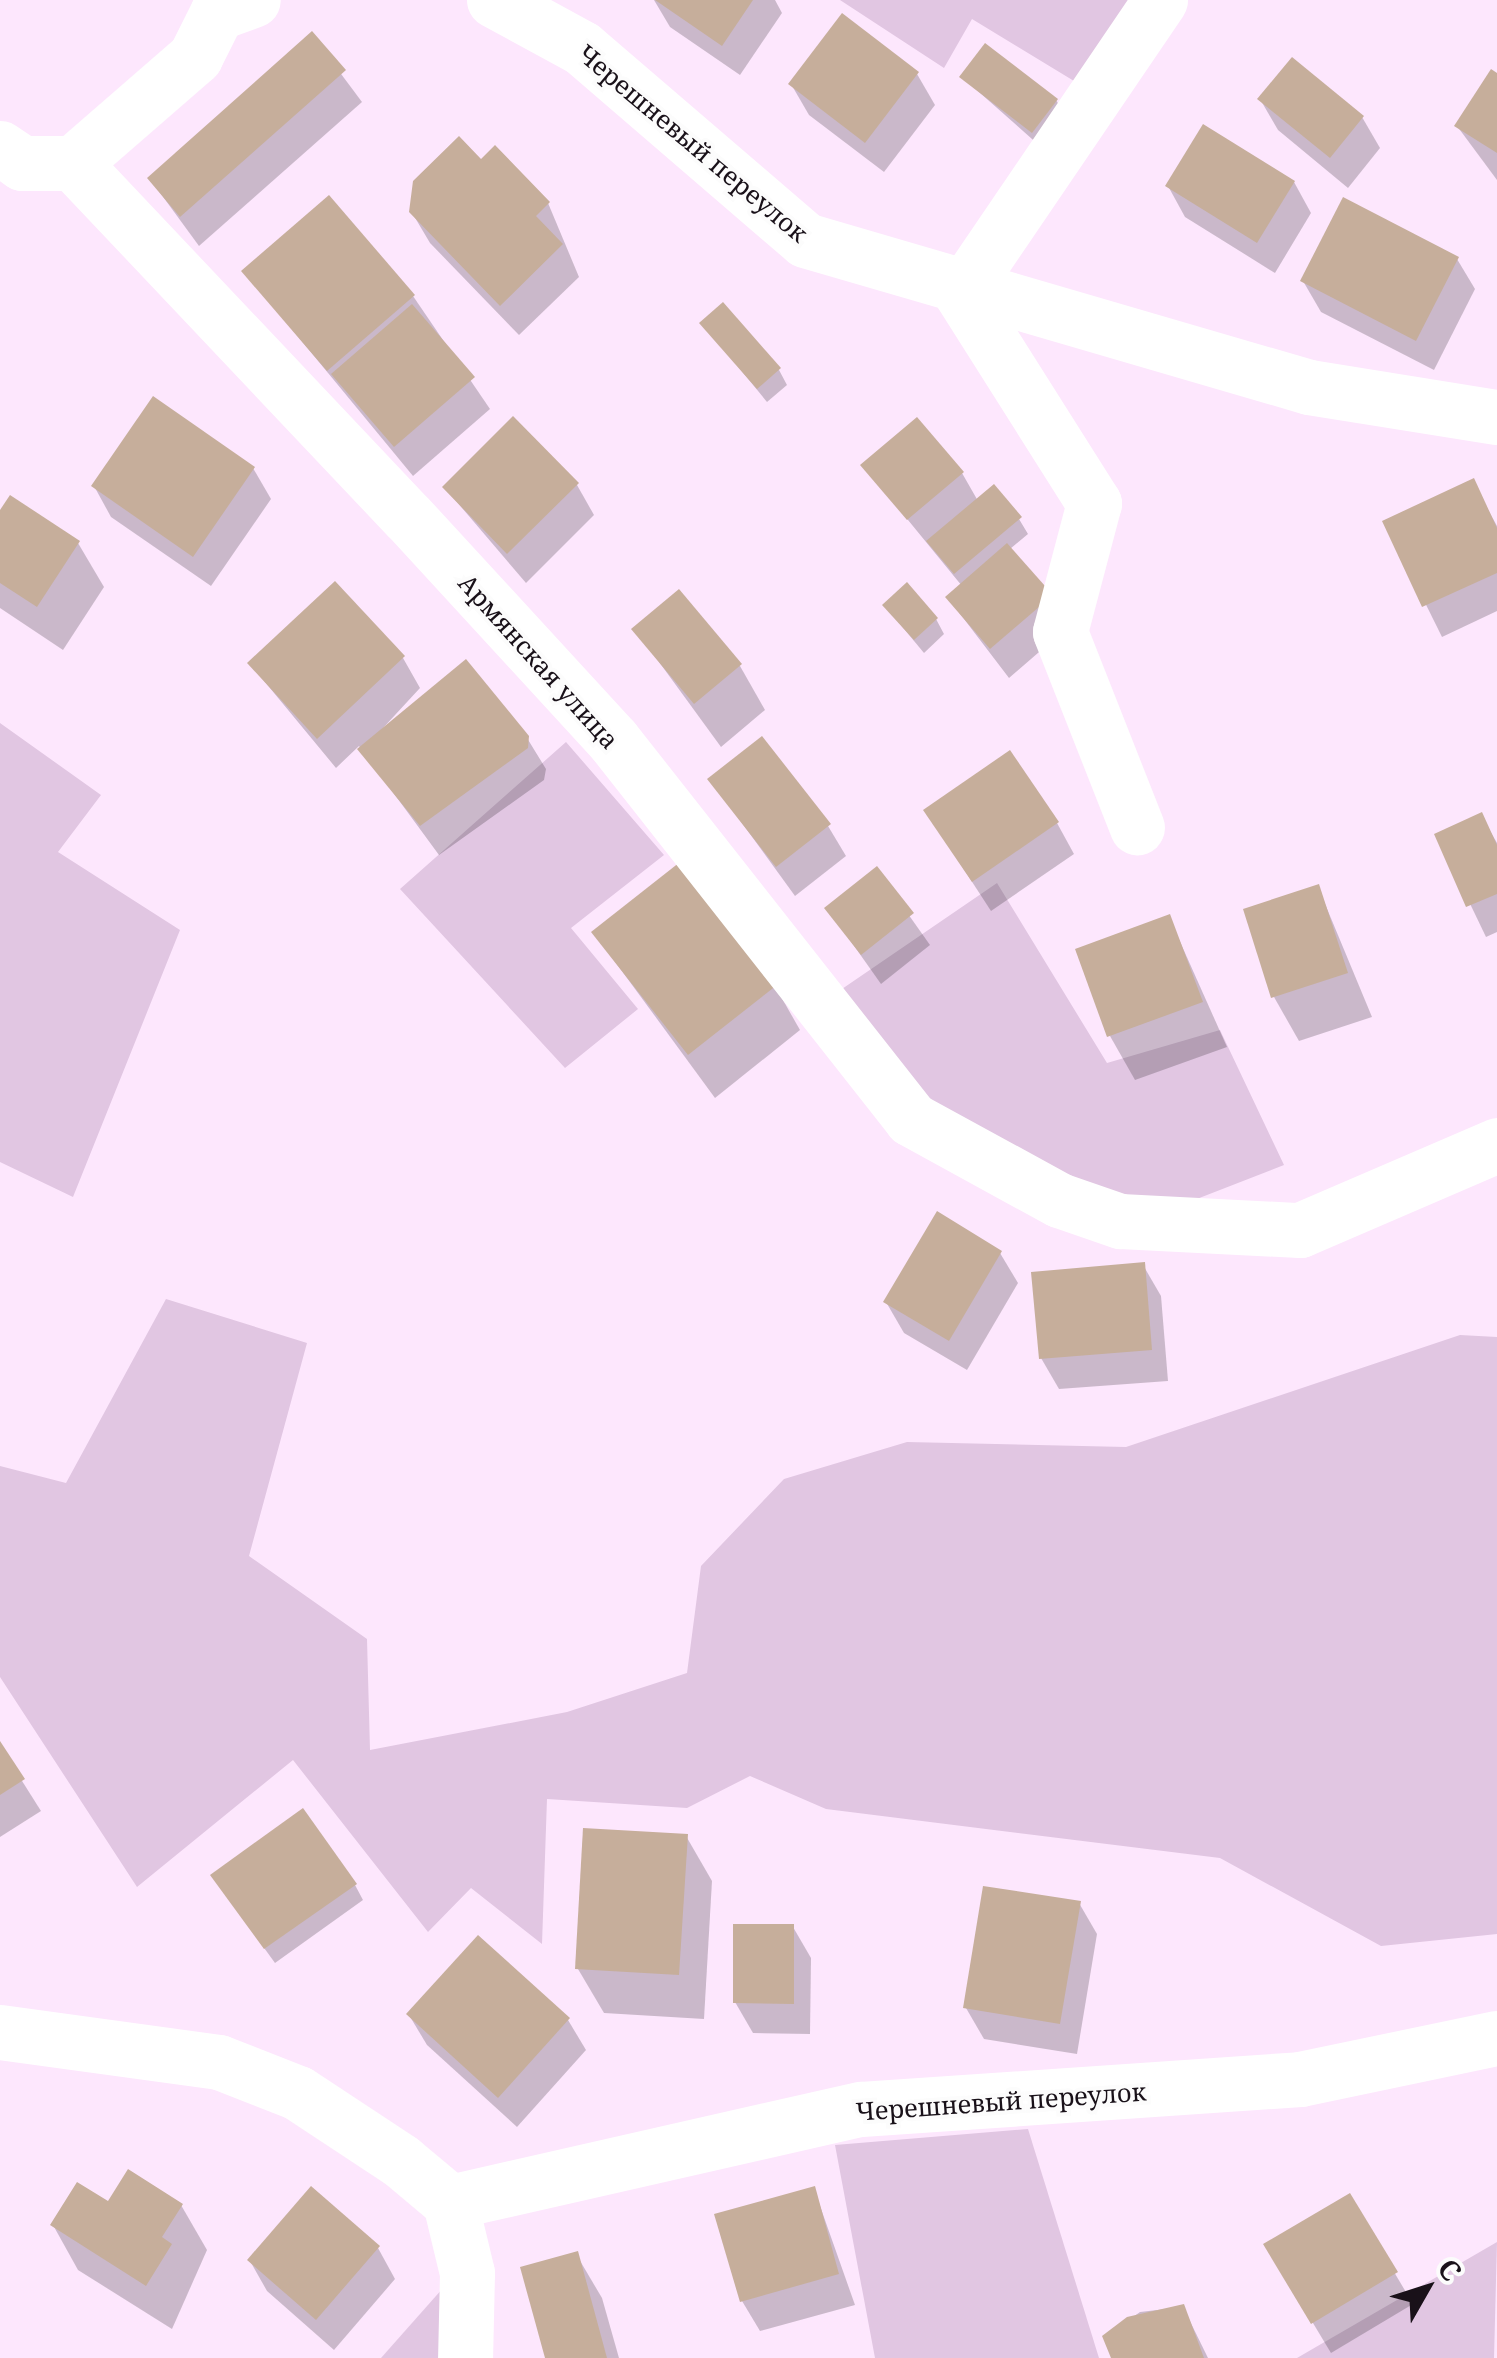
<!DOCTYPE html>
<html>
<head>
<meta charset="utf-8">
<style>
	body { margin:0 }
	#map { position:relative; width:1497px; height:2358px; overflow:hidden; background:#fde7fd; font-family:"Noto Serif",serif }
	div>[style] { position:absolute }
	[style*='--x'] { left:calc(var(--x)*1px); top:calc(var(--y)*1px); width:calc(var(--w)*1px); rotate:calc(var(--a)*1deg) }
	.green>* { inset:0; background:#e1c6e2 }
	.shadow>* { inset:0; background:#0003 }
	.building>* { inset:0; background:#c6ae9b }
	.minor>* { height:55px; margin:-27.5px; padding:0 27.5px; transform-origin:27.5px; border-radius:27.5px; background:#fff }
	span { translate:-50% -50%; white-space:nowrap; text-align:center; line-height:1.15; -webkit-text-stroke:8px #fcfcfc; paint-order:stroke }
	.street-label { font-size:25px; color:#191119 }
	.north { position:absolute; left:1377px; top:2238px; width:100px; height:100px; -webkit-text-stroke:8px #fcfcfc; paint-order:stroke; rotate:51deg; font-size:28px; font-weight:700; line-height:40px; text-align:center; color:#191119 }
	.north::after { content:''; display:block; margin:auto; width:35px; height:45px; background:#191119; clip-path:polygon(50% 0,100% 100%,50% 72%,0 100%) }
</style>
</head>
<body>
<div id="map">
	<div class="green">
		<i style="clip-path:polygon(840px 0,1129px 0,1074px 81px,972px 19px,944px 68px)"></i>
		<i style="clip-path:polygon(0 723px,101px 795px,58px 852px,180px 930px,73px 1197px,0 1162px)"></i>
		<i style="clip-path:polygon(566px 742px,664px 855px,571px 928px,638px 1009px,565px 1068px,400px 889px)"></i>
		<i style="clip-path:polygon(997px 883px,1107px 1063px,1220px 1030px,1284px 1165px,1189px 1202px,1063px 1194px,936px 1113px,839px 991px)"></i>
		<i style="clip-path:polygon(166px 1299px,307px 1343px,249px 1556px,367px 1639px,370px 1750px,567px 1712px,687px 1673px,701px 1566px,784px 1479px,907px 1442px,1126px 1447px,1460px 1335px,1497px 1337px,1497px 1934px,1381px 1946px,1220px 1858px,826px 1809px,750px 1776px,687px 1808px,547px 1799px,542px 1944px,471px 1888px,428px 1932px,293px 1760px,137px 1887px,0 1677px,0 1466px,66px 1483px)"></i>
		<i style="clip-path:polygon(1028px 2129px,1099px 2358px,875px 2358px,835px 2145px)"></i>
		<i style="clip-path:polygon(1497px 2242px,1494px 2358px,1297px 2358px)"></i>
		<i style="clip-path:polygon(451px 2279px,439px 2358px,381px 2358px)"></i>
	</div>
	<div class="shadow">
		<i style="clip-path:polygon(654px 0,775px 0,782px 13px,740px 75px,670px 27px)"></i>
		<i style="clip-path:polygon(312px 35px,362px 102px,199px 246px,150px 179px)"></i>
		<i style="clip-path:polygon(917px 74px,935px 105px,884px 172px,809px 115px,791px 84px)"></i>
		<i style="clip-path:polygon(1497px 76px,1497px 180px,1457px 126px)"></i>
		<i style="clip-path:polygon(962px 77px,1056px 100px,1065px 115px,1041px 147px)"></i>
		<i style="clip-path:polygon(1260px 99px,1362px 117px,1380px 148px,1348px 188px,1278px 130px)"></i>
		<i style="clip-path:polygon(481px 162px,548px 203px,579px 277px,519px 335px,430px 243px,411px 211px)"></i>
		<i style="clip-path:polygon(1294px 182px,1311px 213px,1275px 273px,1185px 217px,1168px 186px)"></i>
		<i style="clip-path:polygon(1457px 259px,1475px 289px,1434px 370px,1321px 312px,1303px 281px)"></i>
		<i style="clip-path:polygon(244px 271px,413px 296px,490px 409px,413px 476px)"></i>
		<i style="clip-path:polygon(703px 324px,779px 370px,787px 385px,767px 402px)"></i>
		<i style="clip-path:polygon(863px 465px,962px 473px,978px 501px,1019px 519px,1028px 534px,1010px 549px,1068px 627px,1009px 678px,948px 598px,962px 586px)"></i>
		<i style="clip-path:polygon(253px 468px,271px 499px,211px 586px,111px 517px,94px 486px)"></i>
		<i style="clip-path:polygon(1473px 482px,1497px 526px,1497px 611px,1442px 637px,1385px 522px)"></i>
		<i style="clip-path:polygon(577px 485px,594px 515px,526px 583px,445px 488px)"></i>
		<i style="clip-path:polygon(0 514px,78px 543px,104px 587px,63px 650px,0 608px)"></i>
		<i style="clip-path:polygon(885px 606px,936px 619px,944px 634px,924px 653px)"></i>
		<i style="clip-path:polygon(635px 629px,740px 666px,765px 710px,721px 747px)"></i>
		<i style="clip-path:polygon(403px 658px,420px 688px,371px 741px,527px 738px,546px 769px,544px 780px,439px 855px,359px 746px,336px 768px,250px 664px)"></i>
		<i style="clip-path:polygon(710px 779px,828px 826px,846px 856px,795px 896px)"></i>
		<i style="clip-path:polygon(926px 811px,1057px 823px,1074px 854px,991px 911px)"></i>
		<i style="clip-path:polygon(1481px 815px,1497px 843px,1497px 932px,1486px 937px,1437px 835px)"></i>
		<i style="clip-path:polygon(877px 870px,930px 945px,881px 984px,828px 909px)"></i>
		<i style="clip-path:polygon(1318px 887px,1372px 1017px,1299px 1041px,1274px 997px)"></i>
		<i style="clip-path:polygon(1169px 917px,1227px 1047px,1135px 1080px,1110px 1036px)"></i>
		<i style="clip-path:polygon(594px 933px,775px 986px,800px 1030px,715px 1098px)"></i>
		<i style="clip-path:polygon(1000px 1253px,1018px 1283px,967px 1370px,904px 1333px,886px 1302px)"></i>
		<i style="clip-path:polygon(1143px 1265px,1161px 1296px,1168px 1381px,1059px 1389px,1041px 1358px)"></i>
		<i style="clip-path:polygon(0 1746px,41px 1811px,0 1837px)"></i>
		<i style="clip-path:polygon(686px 1836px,712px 1881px,704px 2019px,604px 2013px,578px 1969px)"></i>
		<i style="clip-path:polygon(355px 1885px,363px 1900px,275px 1963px,222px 1890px)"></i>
		<i style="clip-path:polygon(1079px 1903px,1097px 1934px,1077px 2054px,984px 2039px,966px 2008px)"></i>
		<i style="clip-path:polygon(793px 1927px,811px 1958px,810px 2034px,753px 2033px,735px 2002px)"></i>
		<i style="clip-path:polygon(409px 2015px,568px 2020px,586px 2050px,517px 2127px,427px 2045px)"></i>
		<i style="clip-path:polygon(814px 2189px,855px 2305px,760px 2331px,742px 2301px)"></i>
		<i style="clip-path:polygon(1349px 2196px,1413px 2304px,1331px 2353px,1266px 2245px)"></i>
		<i style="clip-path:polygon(109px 2205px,181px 2205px,207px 2250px,172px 2329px,78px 2270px,53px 2225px)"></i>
		<i style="clip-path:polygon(378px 2248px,395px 2279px,334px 2350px,267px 2291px,250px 2261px)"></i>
		<i style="clip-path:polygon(576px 2254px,602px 2298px,619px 2358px,548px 2358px)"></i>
		<i style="clip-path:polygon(1183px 2307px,1208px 2358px,1113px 2358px,1105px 2337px,1140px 2312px)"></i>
	</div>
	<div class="building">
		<i style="clip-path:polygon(655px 0,753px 0,722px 46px)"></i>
		<i style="clip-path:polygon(842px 13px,919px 72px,865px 143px,788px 84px)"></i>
		<i style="clip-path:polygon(312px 31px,346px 70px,180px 217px,147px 178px)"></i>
		<i style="clip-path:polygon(985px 43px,1058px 99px,1032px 133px,959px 77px)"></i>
		<i style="clip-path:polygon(1292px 57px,1364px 116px,1330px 158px,1257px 99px)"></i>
		<i style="clip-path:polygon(1491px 69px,1497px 73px,1497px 153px,1454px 126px)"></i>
		<i style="clip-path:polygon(1203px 124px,1295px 181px,1257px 243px,1165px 186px)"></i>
		<i style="clip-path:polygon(459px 136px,481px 159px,495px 145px,550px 202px,536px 216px,563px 244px,500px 306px,409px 212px,413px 181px)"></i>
		<i style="clip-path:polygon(329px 195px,415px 295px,327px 371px,241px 271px)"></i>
		<i style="clip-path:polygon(1343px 197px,1459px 257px,1416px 341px,1300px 281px)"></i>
		<i style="clip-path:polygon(723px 302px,781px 368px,757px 389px,699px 323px)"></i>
		<i style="clip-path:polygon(412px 304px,475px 377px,394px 447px,331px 374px)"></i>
		<i style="clip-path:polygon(153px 396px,255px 467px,193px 557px,91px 486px)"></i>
		<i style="clip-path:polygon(513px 416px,579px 483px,507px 554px,442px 487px)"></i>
		<i style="clip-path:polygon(917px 417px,964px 472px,907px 520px,860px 465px)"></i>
		<i style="clip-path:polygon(1474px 478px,1497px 528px,1497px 573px,1422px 607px,1382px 521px)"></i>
		<i style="clip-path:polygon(994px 484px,1022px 517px,954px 574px,926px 541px)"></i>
		<i style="clip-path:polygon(10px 495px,80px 541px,37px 607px,0 583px,0 510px)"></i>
		<i style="clip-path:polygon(1007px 543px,1053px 595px,990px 649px,945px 597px)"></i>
		<i style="clip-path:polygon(335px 581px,405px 656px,317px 739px,247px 663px)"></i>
		<i style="clip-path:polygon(907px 582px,938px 618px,914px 640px,882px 605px)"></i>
		<i style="clip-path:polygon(679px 589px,742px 664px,694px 704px,631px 629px)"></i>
		<i style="clip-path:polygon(466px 659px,529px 736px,528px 748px,420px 826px,357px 749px)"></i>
		<i style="clip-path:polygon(762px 736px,831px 824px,776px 867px,707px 779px)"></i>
		<i style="clip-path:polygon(1010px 750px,1059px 822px,972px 882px,923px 810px)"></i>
		<i style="clip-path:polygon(1482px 812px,1497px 845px,1497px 894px,1466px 907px,1434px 834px)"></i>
		<i style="clip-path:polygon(680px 862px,777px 985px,688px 1055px,591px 932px)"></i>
		<i style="clip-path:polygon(877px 866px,914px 913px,861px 955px,824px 908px)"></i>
		<i style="clip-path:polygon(1319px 884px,1348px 973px,1271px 998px,1243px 909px)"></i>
		<i style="clip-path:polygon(1170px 914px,1203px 1002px,1107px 1037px,1075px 949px)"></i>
		<i style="clip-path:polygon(937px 1211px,1002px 1251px,949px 1341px,883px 1302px)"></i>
		<i style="clip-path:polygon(1145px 1262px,1152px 1350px,1039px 1359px,1031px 1272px)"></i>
		<i style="clip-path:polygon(0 1741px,25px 1779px,0 1795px)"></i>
		<i style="clip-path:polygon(303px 1808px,357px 1884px,264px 1949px,210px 1875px)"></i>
		<i style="clip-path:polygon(583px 1828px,688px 1834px,679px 1975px,575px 1969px)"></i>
		<i style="clip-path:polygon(983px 1886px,1081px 1901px,1060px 2024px,963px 2008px)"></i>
		<i style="clip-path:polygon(733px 1924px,794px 1924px,794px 2004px,733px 2003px)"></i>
		<i style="clip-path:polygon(478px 1935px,570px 2018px,498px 2098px,406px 2014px)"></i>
		<i style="clip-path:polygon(128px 2169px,183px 2204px,162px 2237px,172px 2244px,146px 2286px,50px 2225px,77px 2182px,108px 2201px)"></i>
		<i style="clip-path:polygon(311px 2186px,380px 2246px,316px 2320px,247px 2260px)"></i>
		<i style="clip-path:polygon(815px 2186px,839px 2274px,740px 2302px,714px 2214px)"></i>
		<i style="clip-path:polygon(1350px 2193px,1398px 2272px,1311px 2324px,1263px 2244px)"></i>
		<i style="clip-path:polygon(578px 2251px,607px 2358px,545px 2358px,520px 2267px)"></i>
		<i style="clip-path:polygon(1184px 2304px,1204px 2358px,1111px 2358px,1102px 2336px,1127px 2317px)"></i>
	</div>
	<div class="minor">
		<i style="--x:494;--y:0;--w:100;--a:28.6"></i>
		<i style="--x:582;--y:48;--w:294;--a:40.7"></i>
		<i style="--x:805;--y:240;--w:525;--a:16.26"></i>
		<i style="--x:1309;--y:387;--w:190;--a:9.1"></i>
		<i style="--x:0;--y:148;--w:27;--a:34"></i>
		<i style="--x:22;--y:163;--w:51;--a:0"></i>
		<i style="--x:73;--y:163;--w:487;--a:46.6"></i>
		<i style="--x:408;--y:517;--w:303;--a:47.4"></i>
		<i style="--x:613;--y:740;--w:482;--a:51.8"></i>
		<i style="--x:911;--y:1119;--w:169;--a:28.7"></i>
		<i style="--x:1059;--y:1200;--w:65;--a:19"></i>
		<i style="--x:1120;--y:1221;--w:180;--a:2.9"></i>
		<i style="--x:1300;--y:1230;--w:215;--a:-23.3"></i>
		<i style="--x:73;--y:163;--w:162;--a:-41"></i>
		<i style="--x:195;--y:57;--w:49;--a:-63.4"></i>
		<i style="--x:217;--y:13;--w:38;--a:-20"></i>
		<i style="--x:961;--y:293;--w:249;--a:57.7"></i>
		<i style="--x:1094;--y:503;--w:133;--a:104.8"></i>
		<i style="--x:1060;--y:632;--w:210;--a:68.5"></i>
		<i style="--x:961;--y:293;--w:354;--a:-55.8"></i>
		<i style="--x:0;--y:2032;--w:221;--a:7.8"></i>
		<i style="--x:219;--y:2062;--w:85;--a:21.4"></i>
		<i style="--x:298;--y:2093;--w:123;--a:33.4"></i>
		<i style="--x:401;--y:2161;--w:64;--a:39.9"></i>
		<i style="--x:450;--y:2202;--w:73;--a:76.5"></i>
		<i style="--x:467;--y:2273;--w:85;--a:91.3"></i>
		<i style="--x:450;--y:2202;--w:421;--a:-12.8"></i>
		<i style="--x:861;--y:2109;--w:440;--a:-3.9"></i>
		<i style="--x:1300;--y:2079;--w:201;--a:-11.8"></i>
	</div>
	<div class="street-label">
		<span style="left:693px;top:143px;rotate:40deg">Черешневый переулок</span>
		<span style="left:539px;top:661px;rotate:48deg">Армянская улица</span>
		<span style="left:1001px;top:2101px;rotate:-4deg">Черешневый переулок</span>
	</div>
	<div class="north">С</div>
</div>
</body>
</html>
